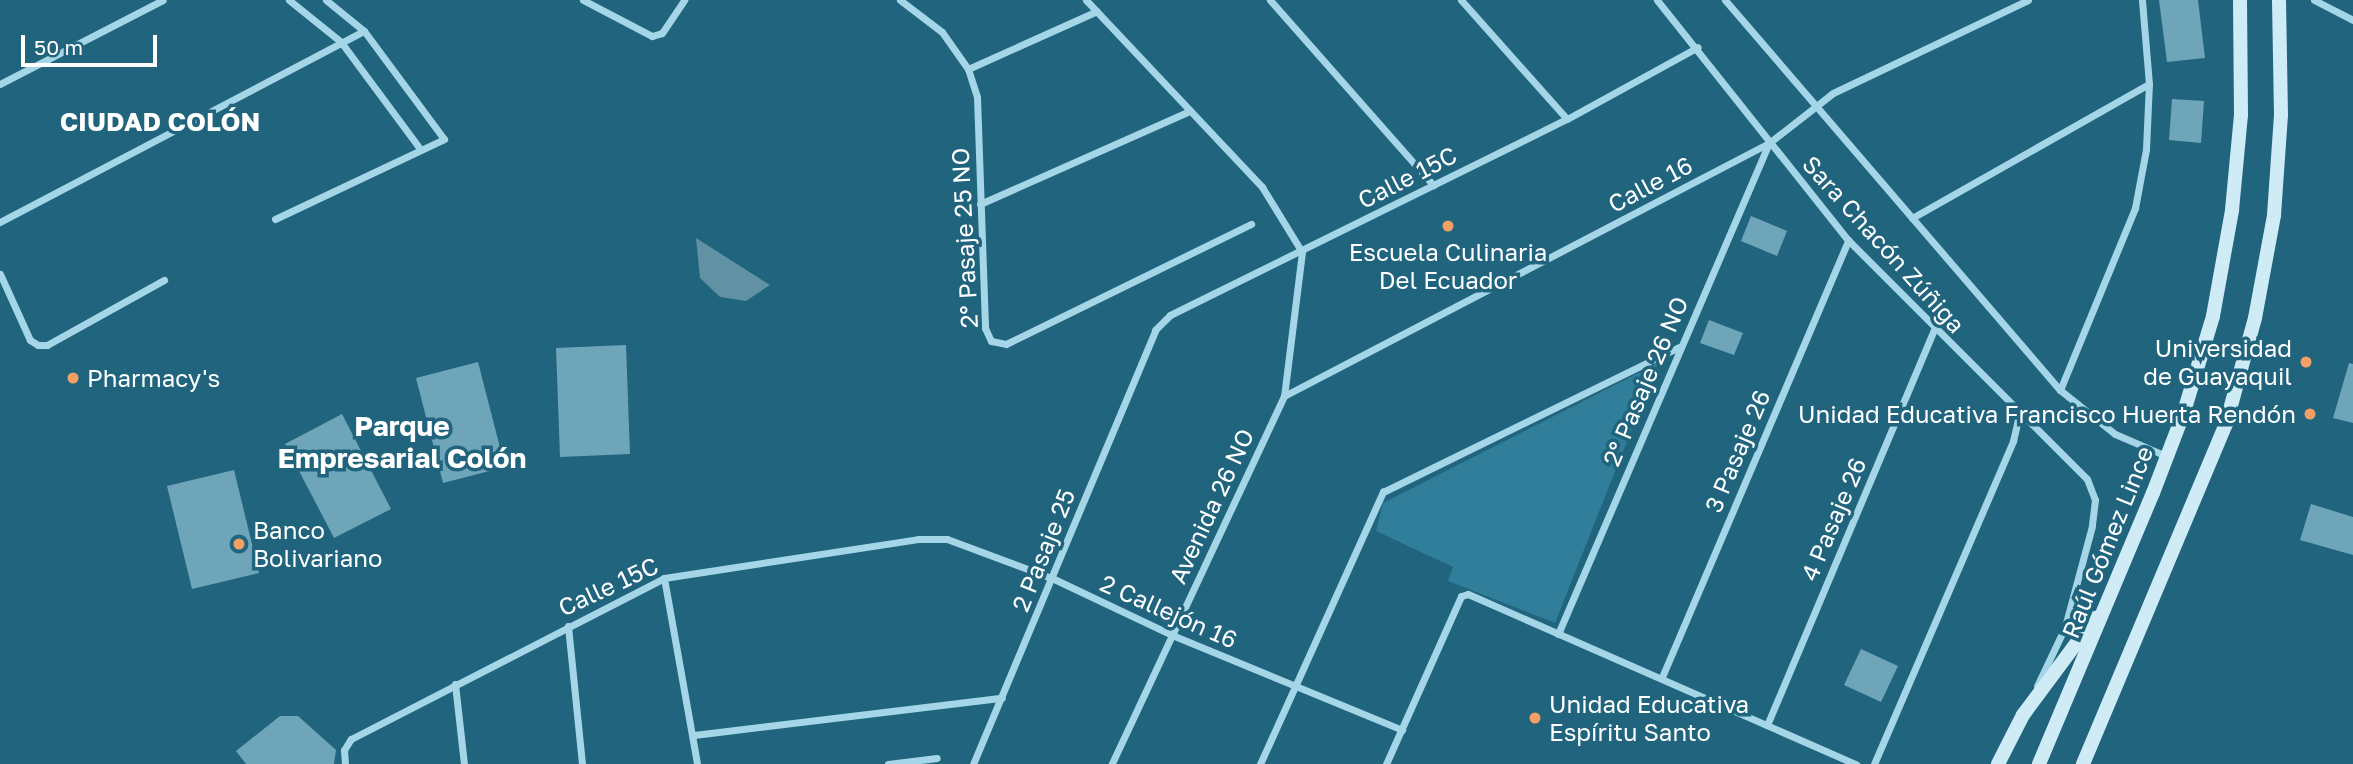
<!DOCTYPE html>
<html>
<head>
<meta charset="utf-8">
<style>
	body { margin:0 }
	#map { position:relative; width:2353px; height:764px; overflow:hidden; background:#20647d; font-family:"Golos Text",sans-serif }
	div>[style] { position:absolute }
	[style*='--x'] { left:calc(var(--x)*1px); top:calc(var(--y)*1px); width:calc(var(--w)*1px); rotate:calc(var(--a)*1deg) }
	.green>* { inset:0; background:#307e9a }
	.water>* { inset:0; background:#6092a3 }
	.building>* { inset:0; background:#6ea5b9 }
	.minor>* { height:7px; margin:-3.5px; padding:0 3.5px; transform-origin:3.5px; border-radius:3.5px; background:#a4d6e7 }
	.secondary>* { height:14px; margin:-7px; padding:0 7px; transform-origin:7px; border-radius:7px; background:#ceebf6 }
	.dots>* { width:19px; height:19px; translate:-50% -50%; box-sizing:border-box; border:4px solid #20647d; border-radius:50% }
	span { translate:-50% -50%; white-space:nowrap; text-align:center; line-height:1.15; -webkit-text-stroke:7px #20647d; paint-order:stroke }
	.street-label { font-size:24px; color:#fff }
	.poi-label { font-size:24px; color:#fff }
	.right { translate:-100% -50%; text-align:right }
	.left { translate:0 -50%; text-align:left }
	.neighbourhood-label { font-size:26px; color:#fff; font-weight:700 }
	.quarter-label { font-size:28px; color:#fff; font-weight:700 }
	.scale { position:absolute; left:21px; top:35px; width:136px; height:32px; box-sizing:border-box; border:4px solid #fff; border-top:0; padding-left:9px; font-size:21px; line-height:24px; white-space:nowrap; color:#fff; -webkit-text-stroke:5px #20647d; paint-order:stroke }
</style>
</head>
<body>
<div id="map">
	<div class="green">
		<i style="clip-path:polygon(1658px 363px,1555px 623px,1448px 581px,1453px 567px,1376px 531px,1383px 503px)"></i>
	</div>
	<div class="water">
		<i style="clip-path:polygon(696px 238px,770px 285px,746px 301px,720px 297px,700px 278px)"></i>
	</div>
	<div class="building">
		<i style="clip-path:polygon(2159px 0,2198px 0,2205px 58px,2167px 62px)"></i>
		<i style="clip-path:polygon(2172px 99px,2204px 101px,2201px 143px,2169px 140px)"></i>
		<i style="clip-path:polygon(1751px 216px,1787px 231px,1777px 256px,1741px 241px)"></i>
		<i style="clip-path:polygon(1709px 320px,1743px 333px,1734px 355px,1700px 343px)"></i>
		<i style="clip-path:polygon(626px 345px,630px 454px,560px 457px,556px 348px)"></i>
		<i style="clip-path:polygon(478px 362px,505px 467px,443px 483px,416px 378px)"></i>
		<i style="clip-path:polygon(2349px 363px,2353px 364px,2353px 423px,2333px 418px)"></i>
		<i style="clip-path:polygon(342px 414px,391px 509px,334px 538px,285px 444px)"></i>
		<i style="clip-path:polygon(234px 470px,259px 573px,192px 589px,167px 486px)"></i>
		<i style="clip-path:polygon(2311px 504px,2353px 517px,2353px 555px,2300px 540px)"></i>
		<i style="clip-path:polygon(1861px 649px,1898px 666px,1881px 702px,1844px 685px)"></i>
		<i style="clip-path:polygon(280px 716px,298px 716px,336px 750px,334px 764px,246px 764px,236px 751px)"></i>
	</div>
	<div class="minor">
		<i style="--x:289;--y:0;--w:67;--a:38.9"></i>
		<i style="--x:341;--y:42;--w:134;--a:53.5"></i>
		<i style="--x:583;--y:0;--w:78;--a:27.6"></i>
		<i style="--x:652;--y:36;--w:10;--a:-17"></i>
		<i style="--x:662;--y:33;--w:40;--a:-56"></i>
		<i style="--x:900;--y:0;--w:53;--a:37.3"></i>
		<i style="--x:942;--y:32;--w:45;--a:54.9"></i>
		<i style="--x:968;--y:69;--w:29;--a:72"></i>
		<i style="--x:977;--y:97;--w:231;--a:88"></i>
		<i style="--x:985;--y:328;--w:14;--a:65"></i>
		<i style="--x:991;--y:341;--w:15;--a:11"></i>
		<i style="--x:1006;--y:344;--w:273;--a:-26.1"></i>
		<i style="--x:1086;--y:0;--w:257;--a:46.7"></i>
		<i style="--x:1262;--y:187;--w:76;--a:58.4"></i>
		<i style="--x:1302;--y:252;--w:145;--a:97.1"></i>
		<i style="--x:1284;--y:396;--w:406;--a:115.1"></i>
		<i style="--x:1270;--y:0;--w:247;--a:48.6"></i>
		<i style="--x:1461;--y:0;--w:159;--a:48.3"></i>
		<i style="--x:1657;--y:0;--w:307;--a:51.5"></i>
		<i style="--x:1848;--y:240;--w:338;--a:45"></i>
		<i style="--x:2087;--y:479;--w:22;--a:69"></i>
		<i style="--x:2095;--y:500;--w:26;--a:97"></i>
		<i style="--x:2092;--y:526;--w:105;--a:105"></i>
		<i style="--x:2065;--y:627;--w:65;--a:115.4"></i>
		<i style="--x:1725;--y:0;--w:514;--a:49.34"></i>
		<i style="--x:2060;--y:390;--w:70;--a:38.7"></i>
		<i style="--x:2115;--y:434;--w:56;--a:23.3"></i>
		<i style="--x:2314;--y:0;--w:44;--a:27.1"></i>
		<i style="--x:968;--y:69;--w:141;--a:-24.2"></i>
		<i style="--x:0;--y:84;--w:183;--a:-27.3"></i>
		<i style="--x:980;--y:204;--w:230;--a:-23.9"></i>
		<i style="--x:1912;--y:218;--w:272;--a:-29.5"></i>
		<i style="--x:275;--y:219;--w:187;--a:-25.3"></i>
		<i style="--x:444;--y:139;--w:134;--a:-126.5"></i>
		<i style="--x:364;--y:31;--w:49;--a:-140.8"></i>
		<i style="--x:0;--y:222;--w:411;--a:-27.7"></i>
		<i style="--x:0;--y:274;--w:72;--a:65.6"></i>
		<i style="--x:30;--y:340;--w:9;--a:32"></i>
		<i style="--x:38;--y:345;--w:9;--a:0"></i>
		<i style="--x:47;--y:345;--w:134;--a:-29.1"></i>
		<i style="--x:2060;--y:390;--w:197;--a:-67.6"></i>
		<i style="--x:2135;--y:208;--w:60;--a:-79.4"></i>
		<i style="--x:2146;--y:149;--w:65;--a:-87.4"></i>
		<i style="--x:2149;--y:84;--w:84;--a:-94.8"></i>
		<i style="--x:1284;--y:396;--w:547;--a:-27.55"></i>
		<i style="--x:1769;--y:143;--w:81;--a:-38"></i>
		<i style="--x:1833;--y:93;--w:216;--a:-25.5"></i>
		<i style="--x:664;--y:578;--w:189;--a:79.9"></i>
		<i style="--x:568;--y:626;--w:139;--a:84.2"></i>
		<i style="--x:1558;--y:634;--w:534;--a:-66.75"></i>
		<i style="--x:1662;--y:677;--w:475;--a:-66.9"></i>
		<i style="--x:455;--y:684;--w:81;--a:83.6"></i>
		<i style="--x:1767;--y:725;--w:430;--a:-67.1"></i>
		<i style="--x:694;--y:735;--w:310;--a:-6.9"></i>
		<i style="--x:345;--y:764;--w:14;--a:-94"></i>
		<i style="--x:344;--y:750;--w:13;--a:-58"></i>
		<i style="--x:351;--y:739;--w:352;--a:-27.2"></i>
		<i style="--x:664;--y:578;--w:257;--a:-8.7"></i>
		<i style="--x:918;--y:539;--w:29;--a:0"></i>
		<i style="--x:947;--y:539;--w:114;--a:20.5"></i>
		<i style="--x:1054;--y:579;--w:131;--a:25.4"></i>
		<i style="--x:1172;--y:635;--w:249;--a:22.4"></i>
		<i style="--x:888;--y:764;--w:49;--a:-7"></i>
		<i style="--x:973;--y:764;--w:471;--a:-67.2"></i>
		<i style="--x:1155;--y:330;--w:21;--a:-45"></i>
		<i style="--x:1170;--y:315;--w:443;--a:-26.3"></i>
		<i style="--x:1567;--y:119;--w:149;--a:-28.8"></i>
		<i style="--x:1260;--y:764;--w:299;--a:-65.7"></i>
		<i style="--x:1383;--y:492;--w:330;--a:-26.1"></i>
		<i style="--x:1386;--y:764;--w:184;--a:-65.9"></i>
		<i style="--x:1461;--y:596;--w:7;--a:-16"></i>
		<i style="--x:1468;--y:594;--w:424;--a:23.7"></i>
		<i style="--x:1874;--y:764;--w:352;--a:-66.7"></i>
		<i style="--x:2013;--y:441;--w:28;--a:-77"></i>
	</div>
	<div class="secondary">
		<i style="--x:1998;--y:764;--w:55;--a:-63"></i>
		<i style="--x:2023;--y:715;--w:121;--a:-53.4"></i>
		<i style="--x:2039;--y:764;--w:294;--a:-67.2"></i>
		<i style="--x:2153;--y:493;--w:84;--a:-69"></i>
		<i style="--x:2183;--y:415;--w:103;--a:-73.1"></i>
		<i style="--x:2213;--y:316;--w:108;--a:-79.8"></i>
		<i style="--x:2232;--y:210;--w:95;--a:-84.6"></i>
		<i style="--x:2241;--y:115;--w:115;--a:-90.5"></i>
		<i style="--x:2083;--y:764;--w:369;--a:-67.2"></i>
		<i style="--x:2226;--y:424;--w:110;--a:-74.7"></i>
		<i style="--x:2255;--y:318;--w:105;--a:-79.5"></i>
		<i style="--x:2274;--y:215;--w:100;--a:-86"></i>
		<i style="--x:2281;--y:115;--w:115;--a:-91"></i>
	</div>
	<div class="dots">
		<i style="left:1448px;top:226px;background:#f4a065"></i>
		<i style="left:2306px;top:362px;background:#f4a065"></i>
		<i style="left:73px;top:378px;background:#f4a065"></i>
		<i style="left:2310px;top:414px;background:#f4a065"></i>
		<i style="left:239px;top:544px;background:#f4a065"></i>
		<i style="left:1535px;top:718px;background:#f4a065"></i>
	</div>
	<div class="street-label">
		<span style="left:1407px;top:177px;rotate:-27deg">Calle 15C</span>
		<span style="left:1650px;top:184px;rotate:-28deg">Calle 16</span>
		<span style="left:964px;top:238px;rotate:-93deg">2° Pasaje 25 NO</span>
		<span style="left:1884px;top:244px;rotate:48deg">Sara Chacón Zúñiga</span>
		<span style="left:1645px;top:381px;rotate:-67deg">2° Pasaje 26 NO</span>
		<span style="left:1737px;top:451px;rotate:-67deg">3 Pasaje 26</span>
		<span style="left:1211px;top:506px;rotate:-65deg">Avenida 26 NO</span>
		<span style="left:1833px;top:519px;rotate:-67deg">4 Pasaje 26</span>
		<span style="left:2107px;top:542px;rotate:-68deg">Raúl Gómez Lince</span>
		<span style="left:1043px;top:550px;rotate:-68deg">2 Pasaje 25</span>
		<span style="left:608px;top:586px;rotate:-25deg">Calle 15C</span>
		<span style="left:1169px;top:611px;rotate:24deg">2 Callejón 16</span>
	</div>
	<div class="poi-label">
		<span style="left:1448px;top:266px">Escuela Culinaria<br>Del Ecuador</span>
		<span class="right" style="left:2292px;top:362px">Universidad<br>de Guayaquil</span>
		<span class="left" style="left:87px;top:378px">Pharmacy's</span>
		<span class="right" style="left:2296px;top:414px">Unidad Educativa Francisco Huerta Rendón</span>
		<span class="left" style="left:253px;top:544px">Banco<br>Bolivariano</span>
		<span class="left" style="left:1549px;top:718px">Unidad Educativa<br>Espíritu Santo</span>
	</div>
	<div class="neighbourhood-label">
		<span style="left:160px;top:122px">CIUDAD COLÓN</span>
	</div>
	<div class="quarter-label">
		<span style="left:402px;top:442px">Parque<br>Empresarial Colón</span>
	</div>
	<div class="scale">50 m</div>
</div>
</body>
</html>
